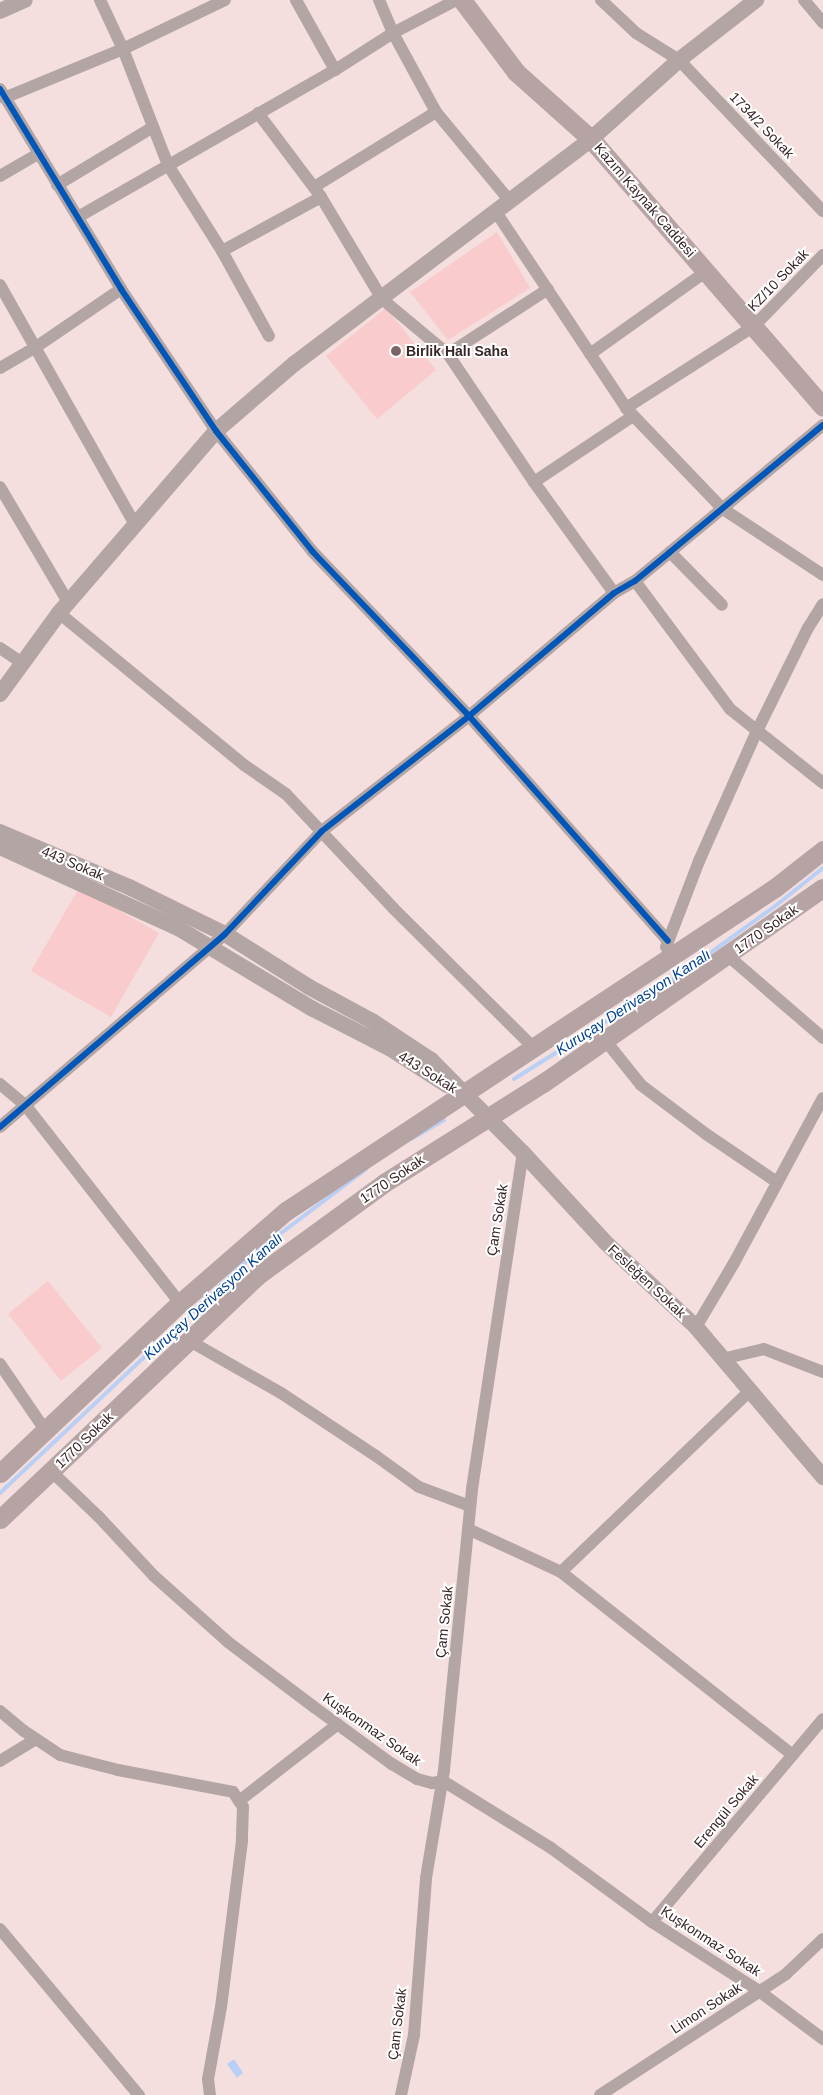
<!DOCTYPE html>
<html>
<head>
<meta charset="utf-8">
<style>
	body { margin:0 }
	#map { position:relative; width:823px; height:2095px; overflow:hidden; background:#f4dede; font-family:Helvetica,sans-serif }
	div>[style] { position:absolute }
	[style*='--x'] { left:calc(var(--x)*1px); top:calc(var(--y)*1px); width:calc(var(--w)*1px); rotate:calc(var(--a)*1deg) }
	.green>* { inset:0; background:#facbcc }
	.water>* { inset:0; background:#bacff5 }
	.stream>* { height:4px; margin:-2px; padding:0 2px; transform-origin:2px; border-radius:2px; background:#bacff5 }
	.minor>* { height:12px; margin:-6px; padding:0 6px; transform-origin:6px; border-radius:6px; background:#b4a5a5 }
	.tertiary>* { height:16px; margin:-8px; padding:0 8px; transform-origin:8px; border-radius:8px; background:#b4a5a5 }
	.secondary>* { height:19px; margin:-9.5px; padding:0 9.5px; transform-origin:9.5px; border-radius:9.5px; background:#b6a3a3 }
	.cycleway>* { height:6px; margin:-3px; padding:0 3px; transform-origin:3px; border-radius:3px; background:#0057b8 }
	.dots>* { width:14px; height:14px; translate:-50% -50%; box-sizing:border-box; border:2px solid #fff; border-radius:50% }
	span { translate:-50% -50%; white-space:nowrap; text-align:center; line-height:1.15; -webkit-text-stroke:4px #fff; paint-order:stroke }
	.street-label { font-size:14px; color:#382526 }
	.poi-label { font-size:14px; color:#382526; font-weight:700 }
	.left { translate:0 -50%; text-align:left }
	.water-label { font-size:15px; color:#01428f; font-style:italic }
</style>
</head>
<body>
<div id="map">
	<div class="green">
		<i style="clip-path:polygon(497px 232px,530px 288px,448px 340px,410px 292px)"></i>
		<i style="clip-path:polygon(386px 308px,436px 370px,377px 419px,326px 356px)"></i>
		<i style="clip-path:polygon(79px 888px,159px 933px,111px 1017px,31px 971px)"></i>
		<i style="clip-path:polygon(48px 1281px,102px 1348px,61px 1381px,8px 1314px)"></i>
	</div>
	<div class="water">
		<i style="clip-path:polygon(234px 2059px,243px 2073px,237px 2078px,227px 2064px)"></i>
	</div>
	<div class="stream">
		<i style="--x:514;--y:1079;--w:189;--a:-32"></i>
		<i style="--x:674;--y:979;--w:123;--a:-35.8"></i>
		<i style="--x:774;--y:907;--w:63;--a:-38.5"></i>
		<i style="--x:411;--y:1139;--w:38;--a:-30"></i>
		<i style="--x:0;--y:1493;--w:316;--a:-43.3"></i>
		<i style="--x:230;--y:1276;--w:45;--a:-41.4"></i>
		<i style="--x:264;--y:1246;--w:128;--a:-37"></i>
	</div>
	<div class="minor">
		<i style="--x:100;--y:0;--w:54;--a:64.9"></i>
		<i style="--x:123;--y:49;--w:124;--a:68.8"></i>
		<i style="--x:168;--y:165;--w:102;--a:57.9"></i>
		<i style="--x:222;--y:251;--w:97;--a:61.1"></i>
		<i style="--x:296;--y:0;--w:80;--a:60.9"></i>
		<i style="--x:379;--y:0;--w:36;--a:67"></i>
		<i style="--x:393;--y:33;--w:90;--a:61.4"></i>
		<i style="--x:436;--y:112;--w:114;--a:50.3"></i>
		<i style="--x:601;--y:0;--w:48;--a:43.3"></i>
		<i style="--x:636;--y:33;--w:51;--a:32.1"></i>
		<i style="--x:679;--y:60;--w:209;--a:46.4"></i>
		<i style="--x:804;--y:0;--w:30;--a:50"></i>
		<i style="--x:0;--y:89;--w:234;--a:58.8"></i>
		<i style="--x:121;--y:289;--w:171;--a:56.2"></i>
		<i style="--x:216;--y:431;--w:154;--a:51.3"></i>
		<i style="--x:312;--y:551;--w:228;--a:46.4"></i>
		<i style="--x:469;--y:716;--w:300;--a:48.5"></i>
		<i style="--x:4;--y:98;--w:129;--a:-22.4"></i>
		<i style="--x:123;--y:49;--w:113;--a:-25.7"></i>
		<i style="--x:258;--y:113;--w:105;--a:53.1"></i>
		<i style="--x:321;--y:197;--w:119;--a:59.1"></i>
		<i style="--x:382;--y:299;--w:86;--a:39.8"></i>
		<i style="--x:448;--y:354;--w:154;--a:56.1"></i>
		<i style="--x:534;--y:482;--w:137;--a:54.2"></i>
		<i style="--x:0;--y:176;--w:44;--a:-30.1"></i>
		<i style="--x:57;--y:185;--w:112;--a:-31.1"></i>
		<i style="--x:314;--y:187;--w:143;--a:-31.6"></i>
		<i style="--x:496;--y:212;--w:235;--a:56.4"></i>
		<i style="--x:626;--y:408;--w:140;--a:46.2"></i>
		<i style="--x:723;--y:509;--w:120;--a:33.4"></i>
		<i style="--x:78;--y:217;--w:296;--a:-29.8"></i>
		<i style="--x:335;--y:70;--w:69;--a:-32.5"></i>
		<i style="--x:393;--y:33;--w:71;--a:-27.6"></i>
		<i style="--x:222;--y:251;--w:113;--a:-28.6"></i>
		<i style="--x:0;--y:285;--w:275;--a:60.6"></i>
		<i style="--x:448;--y:354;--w:119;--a:-33"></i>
		<i style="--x:590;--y:354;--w:143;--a:-35.4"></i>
		<i style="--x:0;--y:368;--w:42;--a:-30.3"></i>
		<i style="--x:36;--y:347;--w:103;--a:-34.3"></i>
		<i style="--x:626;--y:408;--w:152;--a:-32.6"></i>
		<i style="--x:754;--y:326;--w:99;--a:-45.8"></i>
		<i style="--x:534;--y:482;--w:119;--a:-33.7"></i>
		<i style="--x:0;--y:487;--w:134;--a:59.4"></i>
		<i style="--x:670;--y:552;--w:74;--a:45.5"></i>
		<i style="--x:635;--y:581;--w:159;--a:53.4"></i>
		<i style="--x:730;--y:709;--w:119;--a:38.5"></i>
		<i style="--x:59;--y:613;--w:239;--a:39.4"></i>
		<i style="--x:244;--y:765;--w:51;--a:34.6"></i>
		<i style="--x:286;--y:794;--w:156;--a:46.8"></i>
		<i style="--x:393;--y:908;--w:197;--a:44.8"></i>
		<i style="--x:0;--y:648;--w:27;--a:34"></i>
		<i style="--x:666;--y:947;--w:92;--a:-69"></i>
		<i style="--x:699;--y:861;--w:142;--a:-66"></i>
		<i style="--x:757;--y:731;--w:115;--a:-63.7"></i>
		<i style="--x:808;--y:628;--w:28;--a:-58"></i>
		<i style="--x:727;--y:955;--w:127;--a:40.8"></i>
		<i style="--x:605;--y:1040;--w:58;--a:51.3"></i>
		<i style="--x:641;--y:1085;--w:81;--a:37"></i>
		<i style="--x:706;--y:1134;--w:86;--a:34.1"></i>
		<i style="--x:0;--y:1084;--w:34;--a:40"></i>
		<i style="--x:26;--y:1106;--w:250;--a:52"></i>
		<i style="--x:0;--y:1127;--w:296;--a:-40.6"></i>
		<i style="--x:225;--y:934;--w:141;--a:-46.7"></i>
		<i style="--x:322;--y:831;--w:187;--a:-38"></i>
		<i style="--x:469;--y:716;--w:190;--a:-40.3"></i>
		<i style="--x:614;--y:593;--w:24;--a:-30"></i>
		<i style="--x:635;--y:581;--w:45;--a:-39.6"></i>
		<i style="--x:670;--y:552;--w:199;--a:-39.7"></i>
		<i style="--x:696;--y:1327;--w:74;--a:-59.3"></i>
		<i style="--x:734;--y:1263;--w:187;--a:-61.7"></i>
		<i style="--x:188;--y:1340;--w:107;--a:29.7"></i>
		<i style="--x:281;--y:1393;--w:114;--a:33.6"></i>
		<i style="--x:376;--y:1456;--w:53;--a:35.8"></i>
		<i style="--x:419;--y:1487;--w:54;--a:20.4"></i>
		<i style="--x:722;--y:1359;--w:43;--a:-13.4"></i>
		<i style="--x:764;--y:1349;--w:63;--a:21.3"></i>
		<i style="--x:0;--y:1364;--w:80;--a:55.7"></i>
		<i style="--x:52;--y:1472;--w:65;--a:43.8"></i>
		<i style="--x:99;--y:1517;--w:81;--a:47"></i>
		<i style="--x:154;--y:1576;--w:99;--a:41.7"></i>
		<i style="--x:228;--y:1642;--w:108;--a:37.1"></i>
		<i style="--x:314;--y:1707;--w:97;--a:36.2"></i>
		<i style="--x:392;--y:1764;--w:29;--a:31"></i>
		<i style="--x:417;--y:1779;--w:16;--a:15"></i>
		<i style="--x:432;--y:1783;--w:11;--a:-10"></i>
		<i style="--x:443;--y:1781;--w:127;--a:31.8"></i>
		<i style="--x:551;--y:1848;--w:125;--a:36.2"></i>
		<i style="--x:652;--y:1922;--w:127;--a:32.8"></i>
		<i style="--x:759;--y:1991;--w:80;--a:36.9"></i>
		<i style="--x:468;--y:1529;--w:102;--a:24.8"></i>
		<i style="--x:561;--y:1572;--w:295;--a:38.3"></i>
		<i style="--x:561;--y:1572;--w:262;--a:-43.8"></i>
		<i style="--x:0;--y:1711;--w:31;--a:40"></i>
		<i style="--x:24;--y:1731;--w:43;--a:33.7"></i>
		<i style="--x:60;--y:1755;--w:60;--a:14.5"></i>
		<i style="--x:118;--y:1770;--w:117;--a:10.8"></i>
		<i style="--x:233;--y:1792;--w:18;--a:56"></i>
		<i style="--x:243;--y:1807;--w:34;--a:92"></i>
		<i style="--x:242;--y:1841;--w:167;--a:97.2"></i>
		<i style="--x:221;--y:2007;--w:73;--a:100.2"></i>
		<i style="--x:208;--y:2079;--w:16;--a:83"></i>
		<i style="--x:0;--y:1761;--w:42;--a:-31.4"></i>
		<i style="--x:239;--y:1801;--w:125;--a:-37.9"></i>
		<i style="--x:652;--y:1922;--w:265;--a:-49.9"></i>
		<i style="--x:0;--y:1929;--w:217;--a:50.1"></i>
		<i style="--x:401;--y:2095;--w:61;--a:-77.8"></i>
		<i style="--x:414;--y:2035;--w:157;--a:-85.6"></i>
		<i style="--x:426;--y:1878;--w:109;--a:-80.5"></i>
		<i style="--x:444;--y:1770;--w:282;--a:-84.3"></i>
		<i style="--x:472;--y:1489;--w:340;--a:-81.4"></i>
		<i style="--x:600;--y:2095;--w:222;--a:-33"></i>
		<i style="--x:786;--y:1974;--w:51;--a:-43.4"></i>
	</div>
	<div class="tertiary">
		<i style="--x:0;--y:11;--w:27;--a:-24"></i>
		<i style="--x:0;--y:694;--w:100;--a:-53.9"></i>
		<i style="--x:59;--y:613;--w:240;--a:-49.2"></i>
		<i style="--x:216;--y:431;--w:103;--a:-40.7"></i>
		<i style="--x:294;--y:364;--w:373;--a:-37.1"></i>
		<i style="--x:591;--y:139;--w:118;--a:-41.9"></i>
		<i style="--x:679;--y:60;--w:98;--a:-37.9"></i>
		<i style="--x:0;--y:832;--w:140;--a:23.1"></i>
		<i style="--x:129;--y:887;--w:107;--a:26.1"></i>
		<i style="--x:225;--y:934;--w:99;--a:32.2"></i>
		<i style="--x:309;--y:987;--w:72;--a:28.4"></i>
		<i style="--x:372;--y:1021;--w:71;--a:33.5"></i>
		<i style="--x:431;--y:1060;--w:131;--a:45.3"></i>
		<i style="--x:523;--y:1153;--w:121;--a:47.3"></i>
		<i style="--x:605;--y:1242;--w:125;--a:43"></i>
		<i style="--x:696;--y:1327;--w:197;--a:49.7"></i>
		<i style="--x:0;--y:847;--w:196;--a:24.5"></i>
		<i style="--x:178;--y:928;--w:157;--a:31"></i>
		<i style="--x:313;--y:1009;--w:88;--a:27.1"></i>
		<i style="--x:391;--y:1049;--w:67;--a:32.7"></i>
	</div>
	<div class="secondary">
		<i style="--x:462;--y:0;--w:90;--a:53.1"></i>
		<i style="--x:516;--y:72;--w:101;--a:41.8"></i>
		<i style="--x:591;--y:139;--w:354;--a:49.1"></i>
		<i style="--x:0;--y:1473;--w:248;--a:-43.4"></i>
		<i style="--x:180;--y:1303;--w:140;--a:-41"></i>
		<i style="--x:286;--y:1211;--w:587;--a:-33.47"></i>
		<i style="--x:776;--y:887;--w:60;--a:-38.2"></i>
		<i style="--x:0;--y:1519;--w:355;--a:-43.4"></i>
		<i style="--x:258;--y:1275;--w:156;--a:-36.1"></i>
		<i style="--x:384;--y:1183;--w:188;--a:-32.2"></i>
		<i style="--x:543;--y:1083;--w:341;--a:-34.9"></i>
	</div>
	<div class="cycleway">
		<i style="--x:0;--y:89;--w:234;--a:58.8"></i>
		<i style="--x:121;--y:289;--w:171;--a:56.2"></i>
		<i style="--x:216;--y:431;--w:154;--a:51.3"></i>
		<i style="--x:312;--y:551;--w:228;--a:46.4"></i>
		<i style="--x:469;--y:716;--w:300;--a:48.5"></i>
		<i style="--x:0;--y:1127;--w:296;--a:-40.6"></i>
		<i style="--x:225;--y:934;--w:141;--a:-46.7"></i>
		<i style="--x:322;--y:831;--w:187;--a:-38"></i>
		<i style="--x:469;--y:716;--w:190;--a:-40.3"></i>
		<i style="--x:614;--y:593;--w:24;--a:-30"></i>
		<i style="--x:635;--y:581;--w:45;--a:-39.6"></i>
		<i style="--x:670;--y:552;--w:199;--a:-39.7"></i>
	</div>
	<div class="dots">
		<i style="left:396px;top:351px;background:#7a6666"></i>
	</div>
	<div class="street-label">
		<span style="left:762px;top:125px;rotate:46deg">1734/2 Sokak</span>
		<span style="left:645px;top:200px;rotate:49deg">Kazım Kaynak Caddesi</span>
		<span style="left:778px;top:280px;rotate:-46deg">KZ/10 Sokak</span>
		<span style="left:73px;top:863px;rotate:23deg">443 Sokak</span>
		<span style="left:766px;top:929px;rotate:-35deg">1770 Sokak</span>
		<span style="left:428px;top:1072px;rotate:32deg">443 Sokak</span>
		<span style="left:392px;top:1179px;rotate:-34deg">1770 Sokak</span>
		<span style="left:497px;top:1220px;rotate:-81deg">Çam Sokak</span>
		<span style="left:647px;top:1281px;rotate:43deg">Fesleğen Sokak</span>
		<span style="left:84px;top:1440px;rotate:-44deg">1770 Sokak</span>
		<span style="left:444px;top:1622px;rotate:-84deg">Çam Sokak</span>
		<span style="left:372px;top:1729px;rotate:35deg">Kuşkonmaz Sokak</span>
		<span style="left:726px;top:1811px;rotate:-50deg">Erengül Sokak</span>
		<span style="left:711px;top:1941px;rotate:33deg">Kuşkonmaz Sokak</span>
		<span style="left:706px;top:2008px;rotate:-33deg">Limon Sokak</span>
		<span style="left:397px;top:2024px;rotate:-83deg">Çam Sokak</span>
	</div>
	<div class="poi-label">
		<span class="left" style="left:406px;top:351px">Birlik Halı Saha</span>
	</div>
	<div class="water-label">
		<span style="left:633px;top:1002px;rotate:-33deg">Kuruçay Derivasyon Kanalı</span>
		<span style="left:213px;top:1296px;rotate:-42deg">Kuruçay Derivasyon Kanalı</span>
	</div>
</div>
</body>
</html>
